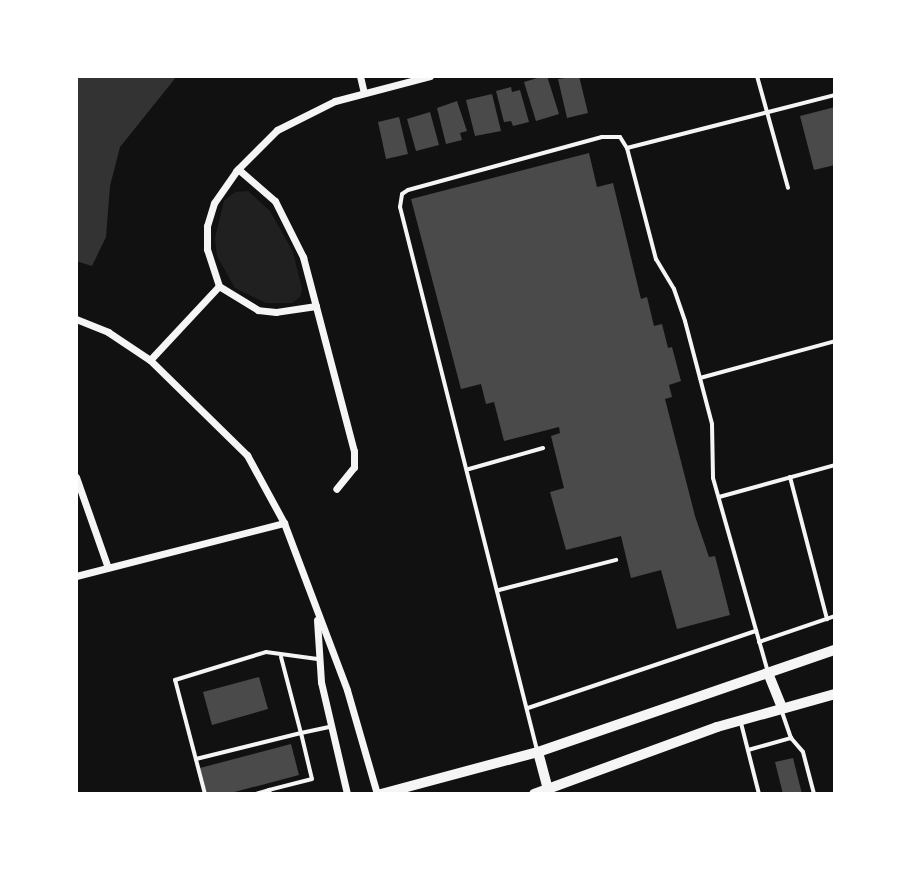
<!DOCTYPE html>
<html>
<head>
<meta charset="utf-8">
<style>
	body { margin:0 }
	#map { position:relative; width:911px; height:870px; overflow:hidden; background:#111; font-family:"Work Sans",sans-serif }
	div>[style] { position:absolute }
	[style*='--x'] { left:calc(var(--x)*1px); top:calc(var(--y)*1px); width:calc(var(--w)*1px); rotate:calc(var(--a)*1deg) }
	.green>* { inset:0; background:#202020 }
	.water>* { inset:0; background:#333 }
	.building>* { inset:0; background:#4a4a4a }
	.service>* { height:4px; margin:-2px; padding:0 2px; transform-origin:2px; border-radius:2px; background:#f5f5f5 }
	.minor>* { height:7px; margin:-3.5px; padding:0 3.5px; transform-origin:3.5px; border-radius:3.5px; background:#f5f5f5 }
	.secondary>* { height:10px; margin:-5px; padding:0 5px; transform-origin:5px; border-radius:5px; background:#f5f5f5 }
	span { translate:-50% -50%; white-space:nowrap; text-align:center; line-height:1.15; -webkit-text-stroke:6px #fff; paint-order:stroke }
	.frame { position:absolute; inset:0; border:78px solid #fff; pointer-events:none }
</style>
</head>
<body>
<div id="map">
	<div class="green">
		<i style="clip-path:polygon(248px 191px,270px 211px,293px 252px,302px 289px,300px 297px,292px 303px,266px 303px,235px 288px,217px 256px,215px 238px,224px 201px,235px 192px)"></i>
	</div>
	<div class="water">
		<i style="clip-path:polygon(76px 76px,177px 76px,120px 147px,110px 186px,106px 237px,92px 266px,76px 261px)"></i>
	</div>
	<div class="building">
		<i style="clip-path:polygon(544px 76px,547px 76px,559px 114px,536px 121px,524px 82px)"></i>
		<i style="clip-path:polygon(579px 76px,588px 113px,567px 118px,558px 79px)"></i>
		<i style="clip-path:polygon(511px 87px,512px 92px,520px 90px,529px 122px,513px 126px,511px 121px,504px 122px,496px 91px)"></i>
		<i style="clip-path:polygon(492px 94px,501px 131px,475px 136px,466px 100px)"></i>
		<i style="clip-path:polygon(457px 101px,467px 131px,460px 133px,462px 140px,446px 144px,437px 108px)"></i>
		<i style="clip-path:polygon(835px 107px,835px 165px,814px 170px,800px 116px)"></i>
		<i style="clip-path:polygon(430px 112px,439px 145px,416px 151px,407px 119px)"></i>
		<i style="clip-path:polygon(399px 117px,408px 154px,386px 159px,378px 122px)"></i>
		<i style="clip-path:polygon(589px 153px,597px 187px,613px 183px,641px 299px,647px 297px,654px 326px,662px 324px,668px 348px,672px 347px,681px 381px,669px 385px,672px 397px,665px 399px,695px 516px,709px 557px,715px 556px,730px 615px,677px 629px,661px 570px,631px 578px,621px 536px,566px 550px,550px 492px,564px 488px,551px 436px,560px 433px,559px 427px,504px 441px,494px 402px,486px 404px,481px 384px,461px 389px,411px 199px)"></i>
		<i style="clip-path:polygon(259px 677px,268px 709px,212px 725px,203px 692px)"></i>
		<i style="clip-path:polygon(291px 744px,299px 775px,227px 794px,207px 794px,200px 768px)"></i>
		<i style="clip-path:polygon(793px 758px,802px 794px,783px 794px,775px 762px)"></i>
	</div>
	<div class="service">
		<i style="--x:757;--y:76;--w:116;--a:74.5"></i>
		<i style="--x:627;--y:148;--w:215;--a:-14.3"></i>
		<i style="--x:700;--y:378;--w:140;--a:-15.3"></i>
		<i style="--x:469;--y:469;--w:77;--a:-15.8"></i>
		<i style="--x:790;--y:477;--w:147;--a:75.4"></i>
		<i style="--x:719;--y:497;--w:120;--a:-15.4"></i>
		<i style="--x:499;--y:590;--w:121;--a:-14.4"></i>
		<i style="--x:759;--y:642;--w:80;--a:-18.9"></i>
		<i style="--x:281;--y:657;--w:79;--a:75.3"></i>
		<i style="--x:301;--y:733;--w:30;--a:-12"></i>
		<i style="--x:528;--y:708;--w:241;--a:-18.7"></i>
		<i style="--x:782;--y:712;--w:28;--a:71"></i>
		<i style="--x:791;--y:738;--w:18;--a:49"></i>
		<i style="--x:803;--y:752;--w:43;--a:75.3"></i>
		<i style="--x:741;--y:723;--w:73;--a:75.8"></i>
		<i style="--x:537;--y:750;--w:560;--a:-104.16"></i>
		<i style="--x:400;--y:207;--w:13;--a:-81"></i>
		<i style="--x:402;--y:194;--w:7;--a:-34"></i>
		<i style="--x:408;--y:190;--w:201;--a:-15.3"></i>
		<i style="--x:602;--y:137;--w:18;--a:0"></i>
		<i style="--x:620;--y:137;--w:13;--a:58"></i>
		<i style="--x:627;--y:148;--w:115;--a:75.4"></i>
		<i style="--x:656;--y:259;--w:35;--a:59"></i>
		<i style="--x:674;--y:289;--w:34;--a:71"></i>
		<i style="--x:685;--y:321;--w:106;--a:75.3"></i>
		<i style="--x:712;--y:424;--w:54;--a:88.9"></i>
		<i style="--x:713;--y:478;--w:203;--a:74.2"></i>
		<i style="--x:748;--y:750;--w:45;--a:-15.6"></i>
		<i style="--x:196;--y:759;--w:108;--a:-13.9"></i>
		<i style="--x:301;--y:733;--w:47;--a:76.6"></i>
		<i style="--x:312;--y:779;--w:44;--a:165.7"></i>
		<i style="--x:205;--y:794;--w:118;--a:-104.7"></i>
		<i style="--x:175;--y:680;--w:95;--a:-17.1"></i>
		<i style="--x:266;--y:652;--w:52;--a:7.7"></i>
		<i style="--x:256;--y:794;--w:14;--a:-17"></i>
		<i style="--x:269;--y:790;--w:4;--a:76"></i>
	</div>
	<div class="minor">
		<i style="--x:360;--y:76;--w:17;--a:77"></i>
		<i style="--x:238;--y:169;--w:49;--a:40.9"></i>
		<i style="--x:275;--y:201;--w:63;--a:63.4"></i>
		<i style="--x:303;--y:257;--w:201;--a:75.3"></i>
		<i style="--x:354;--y:451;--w:16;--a:90"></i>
		<i style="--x:354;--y:467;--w:28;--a:129"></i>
		<i style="--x:316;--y:306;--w:40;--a:171.5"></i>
		<i style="--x:276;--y:312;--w:18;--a:-174"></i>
		<i style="--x:258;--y:310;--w:46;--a:-148.4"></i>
		<i style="--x:219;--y:286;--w:39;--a:-108"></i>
		<i style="--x:207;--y:249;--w:23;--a:-90"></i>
		<i style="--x:207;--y:226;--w:24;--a:-73"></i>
		<i style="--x:214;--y:203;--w:39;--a:-55"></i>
		<i style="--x:236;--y:171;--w:58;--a:-45"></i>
		<i style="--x:277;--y:130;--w:65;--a:-26.6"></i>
		<i style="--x:335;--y:101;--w:98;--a:-14.7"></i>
		<i style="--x:76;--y:319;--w:35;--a:22"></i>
		<i style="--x:108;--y:332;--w:50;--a:33.7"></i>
		<i style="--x:150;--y:360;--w:136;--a:44.4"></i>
		<i style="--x:247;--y:455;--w:77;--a:61.4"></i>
		<i style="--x:284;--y:523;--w:178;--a:69.3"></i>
		<i style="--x:347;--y:690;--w:108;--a:73.9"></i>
		<i style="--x:150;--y:360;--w:101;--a:-47"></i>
		<i style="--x:76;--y:477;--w:96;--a:70.6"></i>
		<i style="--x:76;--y:576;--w:215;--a:-14.3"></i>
		<i style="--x:317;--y:620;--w:62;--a:86.3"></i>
		<i style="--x:321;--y:682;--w:115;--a:76.9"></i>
	</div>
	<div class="secondary">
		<i style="--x:768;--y:673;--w:35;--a:68"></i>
		<i style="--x:538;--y:752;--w:39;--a:75"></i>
		<i style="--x:381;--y:794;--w:163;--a:-15"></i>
		<i style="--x:538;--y:752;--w:314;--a:-19"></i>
		<i style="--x:534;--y:794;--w:195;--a:-20.1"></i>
		<i style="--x:717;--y:727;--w:123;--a:-15.6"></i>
	</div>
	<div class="frame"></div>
</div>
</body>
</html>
